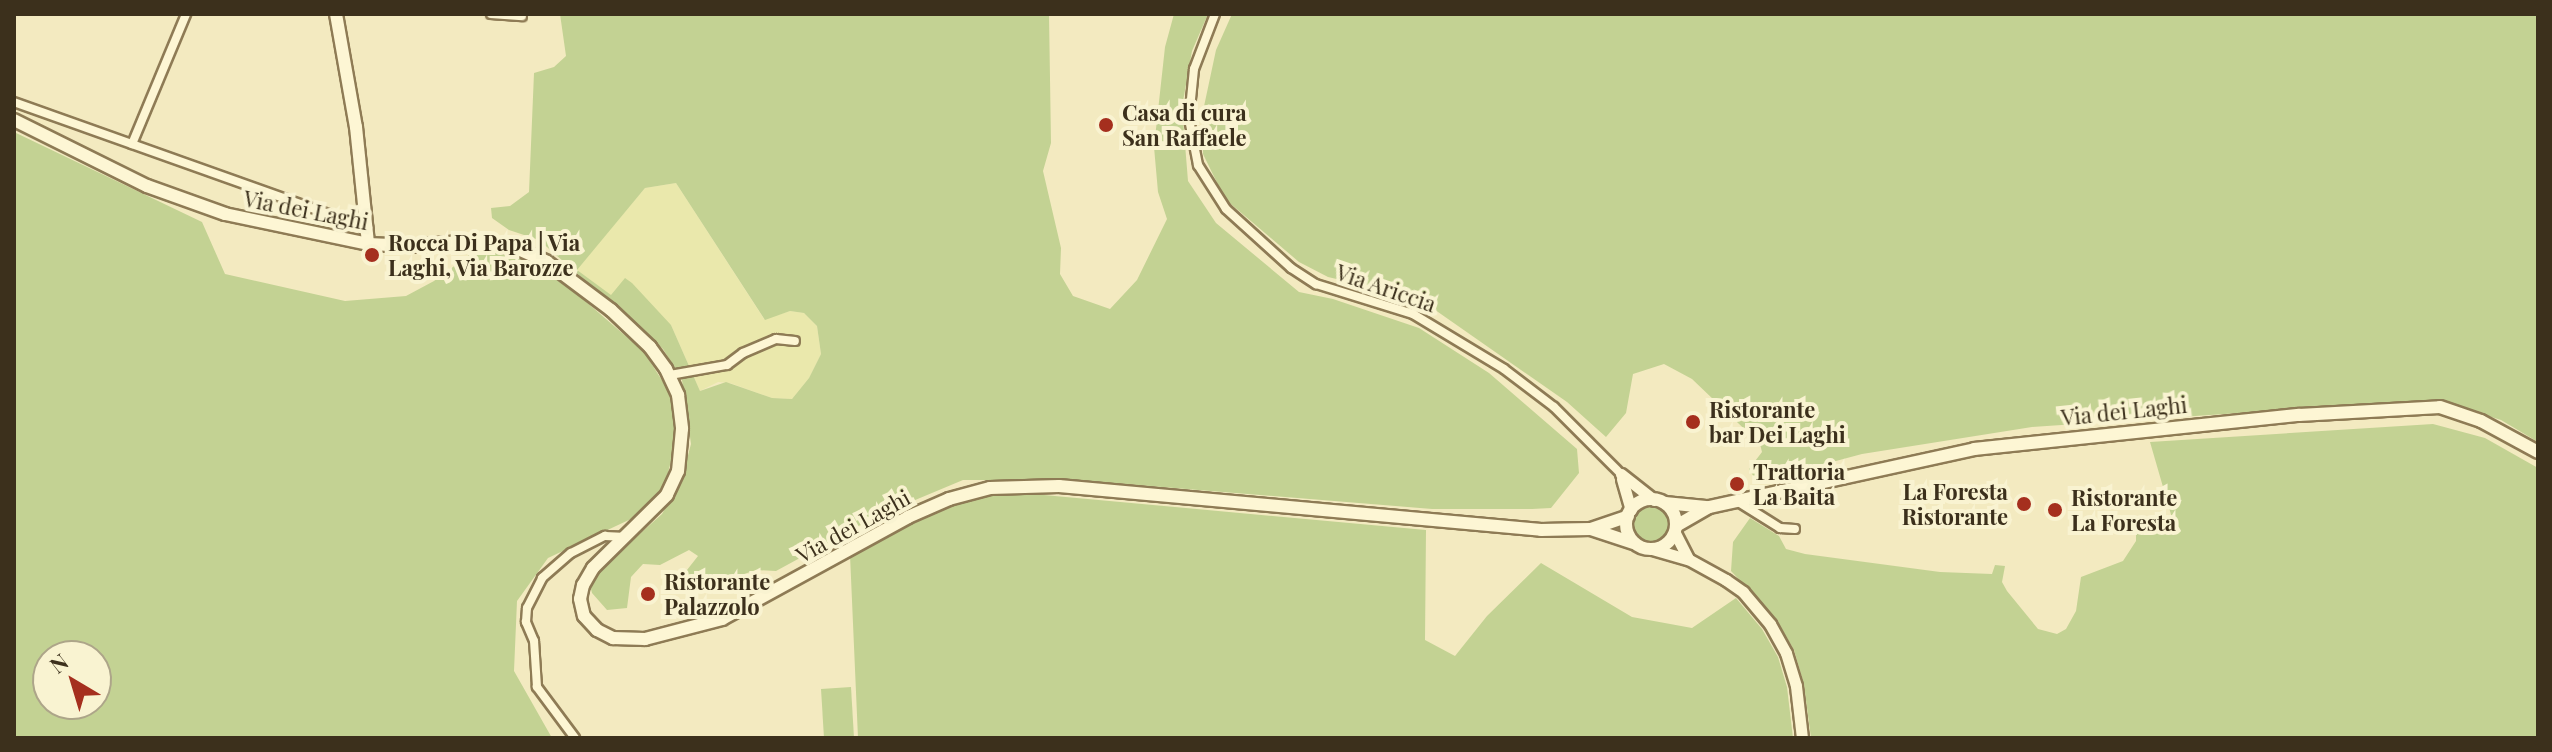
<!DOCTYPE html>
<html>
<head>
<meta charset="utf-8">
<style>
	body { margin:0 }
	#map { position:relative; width:2552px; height:752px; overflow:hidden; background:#f3eac0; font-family:"Playfair Display",serif }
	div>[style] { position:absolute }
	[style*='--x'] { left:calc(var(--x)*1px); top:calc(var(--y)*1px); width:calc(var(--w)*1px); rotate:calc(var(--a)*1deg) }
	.farmland>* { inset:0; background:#eae8ac }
	.green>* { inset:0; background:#c3d293 }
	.round { border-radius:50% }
	.roads { filter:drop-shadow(2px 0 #8e7b55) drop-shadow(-2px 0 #8e7b55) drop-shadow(0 2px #8e7b55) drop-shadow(0 -2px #8e7b55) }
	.minor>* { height:8px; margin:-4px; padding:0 4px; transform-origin:4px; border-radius:4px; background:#fdf6d4 }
	.tertiary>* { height:11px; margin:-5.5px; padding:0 5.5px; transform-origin:5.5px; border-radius:5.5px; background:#fdf6d4 }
	.secondary>* { height:12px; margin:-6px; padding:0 6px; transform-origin:6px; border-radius:6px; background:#fdf6d4 }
	.secondary>.ring { margin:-6px; padding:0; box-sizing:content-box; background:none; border:12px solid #fdf6d4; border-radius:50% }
	.dots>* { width:22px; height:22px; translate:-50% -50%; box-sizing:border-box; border:4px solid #f9f3d1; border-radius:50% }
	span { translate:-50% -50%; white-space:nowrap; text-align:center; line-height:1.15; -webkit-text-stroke:8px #f9f3d1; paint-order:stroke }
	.poi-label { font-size:22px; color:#3c301c; font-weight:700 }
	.left { translate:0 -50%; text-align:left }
	.right { translate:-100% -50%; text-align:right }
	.street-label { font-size:22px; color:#3c301c }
	.frame { position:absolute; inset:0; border:16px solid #3c301c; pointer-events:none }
	.north { position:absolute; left:32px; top:640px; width:80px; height:80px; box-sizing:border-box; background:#f9f3d1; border:2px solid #ada589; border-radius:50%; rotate:322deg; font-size:22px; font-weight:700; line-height:32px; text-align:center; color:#3c301c }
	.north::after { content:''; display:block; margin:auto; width:28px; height:36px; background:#a52f1e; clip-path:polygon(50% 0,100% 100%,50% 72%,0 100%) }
</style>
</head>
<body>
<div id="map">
	<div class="farmland">
		<i style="clip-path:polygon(676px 183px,764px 319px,790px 311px,804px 313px,817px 326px,821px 354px,809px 378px,792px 399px,772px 398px,730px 383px,718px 382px,700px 391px,671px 325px,611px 296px,576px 270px,645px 188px)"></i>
	</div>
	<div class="green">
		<i style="clip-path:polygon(evenodd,560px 14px,1049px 14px,1051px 143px,1043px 171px,1061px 248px,1060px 274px,1073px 296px,1110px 309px,1137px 280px,1167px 219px,1158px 192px,1154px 147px,1165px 47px,1174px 14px,1208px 14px,1192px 51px,1182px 107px,1188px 181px,1216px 223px,1299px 292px,1333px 299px,1419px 328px,1489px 373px,1577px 449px,1579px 473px,1551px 508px,1532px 509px,1432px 509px,1076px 480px,963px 480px,877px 516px,776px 571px,756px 570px,709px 586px,683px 587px,676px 584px,698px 556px,689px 550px,660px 565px,643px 564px,631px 577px,627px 608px,607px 610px,592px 593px,590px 585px,598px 571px,662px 514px,682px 478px,691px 444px,682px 380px,663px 349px,539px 240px,509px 230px,492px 218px,491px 208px,510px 206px,529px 192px,534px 73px,554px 67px,566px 56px,560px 14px,676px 183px,765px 320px,790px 311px,804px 313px,817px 326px,821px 354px,809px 378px,792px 399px,772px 398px,726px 382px,700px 391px,671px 325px,632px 283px,625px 278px,611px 295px,577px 270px,645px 188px,676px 183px)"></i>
		<i style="clip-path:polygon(1232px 14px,2538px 14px,2538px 442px,2501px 420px,2448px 403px,2401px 402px,2032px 427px,1862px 454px,1757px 482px,1749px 469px,1762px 452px,1760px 444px,1692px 379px,1664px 364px,1633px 374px,1626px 413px,1606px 437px,1567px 402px,1418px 298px,1328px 277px,1299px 262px,1225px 199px,1203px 154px,1203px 111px,1216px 50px)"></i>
		<i style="clip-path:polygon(evenodd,14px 132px,202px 222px,225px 274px,345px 301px,406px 296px,434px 281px,480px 247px,517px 253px,546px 267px,644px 352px,670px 393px,676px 441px,664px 489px,633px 518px,548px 558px,517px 601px,514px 671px,552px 738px,14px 738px,14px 132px,48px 656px,96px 656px,96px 704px,48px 704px,48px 656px)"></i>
		<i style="clip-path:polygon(2433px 424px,2485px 438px,2538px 468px,2538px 738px,1811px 738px,1804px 685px,1794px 650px,1776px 619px,1731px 571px,1733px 542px,1750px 518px,1779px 536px,1786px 549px,1805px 554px,1940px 572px,1992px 574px,1995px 565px,2005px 566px,2002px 582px,2007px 591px,2038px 629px,2057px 634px,2066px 629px,2076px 611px,2081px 577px,2123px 561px,2136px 541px,2136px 526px,2172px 518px,2150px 442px)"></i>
		<i style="clip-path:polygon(993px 494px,1033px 494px,1426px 530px,1425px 640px,1455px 656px,1487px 616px,1541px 563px,1632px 617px,1692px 628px,1736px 598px,1762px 629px,1778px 657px,1787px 687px,1793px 738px,858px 738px,850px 555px,916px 518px,959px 501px)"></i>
		<i class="round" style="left:1631px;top:505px;width:40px;height:40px"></i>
		<i style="clip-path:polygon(851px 687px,854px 738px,824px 738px,821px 689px)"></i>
	</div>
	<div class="roads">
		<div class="minor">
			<i style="--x:491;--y:14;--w:31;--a:4"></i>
			<i style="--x:1215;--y:14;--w:59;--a:110.9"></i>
			<i style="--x:1194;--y:69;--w:50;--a:95.7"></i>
			<i style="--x:1189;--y:119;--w:47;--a:78.9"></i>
			<i style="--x:1198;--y:165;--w:52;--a:57.5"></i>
			<i style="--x:1226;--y:209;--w:88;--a:42.2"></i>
			<i style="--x:1291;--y:268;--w:30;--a:33"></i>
			<i style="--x:1316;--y:284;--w:102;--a:17.2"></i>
			<i style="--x:1413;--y:314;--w:106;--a:31.1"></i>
			<i style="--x:1504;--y:369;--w:63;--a:37.2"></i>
			<i style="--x:1554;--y:407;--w:95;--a:45"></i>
			<i style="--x:14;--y:102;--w:376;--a:19.6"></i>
			<i style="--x:132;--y:144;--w:141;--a:-67.4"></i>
			<i style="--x:670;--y:375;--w:58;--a:-10"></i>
			<i style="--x:727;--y:365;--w:20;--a:-37"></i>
			<i style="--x:743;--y:353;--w:36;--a:-23"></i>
			<i style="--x:776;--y:339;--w:19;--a:6"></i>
			<i style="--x:1737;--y:501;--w:51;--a:32.1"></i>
			<i style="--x:1780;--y:528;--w:15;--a:4"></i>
			<i style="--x:575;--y:738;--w:64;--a:-126.7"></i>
			<i style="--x:537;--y:687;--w:46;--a:-93.7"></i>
			<i style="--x:534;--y:641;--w:21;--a:-113"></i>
			<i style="--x:526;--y:622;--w:14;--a:-86"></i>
			<i style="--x:527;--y:608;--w:34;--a:-63"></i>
			<i style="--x:542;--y:578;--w:38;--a:-41"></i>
			<i style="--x:571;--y:553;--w:38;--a:-27"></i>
			<i style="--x:605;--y:536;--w:21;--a:3"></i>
		</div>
		<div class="tertiary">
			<i style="--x:1621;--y:474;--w:42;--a:38.2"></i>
			<i style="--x:1622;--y:479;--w:32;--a:74"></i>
			<i style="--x:1675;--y:533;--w:29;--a:63"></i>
			<i style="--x:1652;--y:549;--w:37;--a:16"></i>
			<i style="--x:1688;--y:559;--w:43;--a:28.9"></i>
			<i style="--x:1726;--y:580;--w:21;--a:35"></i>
			<i style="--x:1743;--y:592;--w:42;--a:49.8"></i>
			<i style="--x:1770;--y:624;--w:33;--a:61"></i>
			<i style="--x:1786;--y:653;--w:34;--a:73"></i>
			<i style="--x:1796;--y:686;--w:52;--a:83.4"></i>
		</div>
		<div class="secondary">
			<i style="--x:336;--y:14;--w:115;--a:80"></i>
			<i style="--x:356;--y:127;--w:118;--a:84.1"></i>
			<i style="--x:14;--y:120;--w:148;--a:26.4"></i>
			<i style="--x:147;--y:186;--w:83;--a:19.7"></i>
			<i style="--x:225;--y:214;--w:146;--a:11.8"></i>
			<i style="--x:368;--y:244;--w:45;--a:2.5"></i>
			<i style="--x:413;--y:246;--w:59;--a:-4.8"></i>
			<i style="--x:472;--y:241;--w:45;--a:9"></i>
			<i style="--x:516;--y:248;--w:34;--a:24"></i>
			<i style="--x:547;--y:262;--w:80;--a:36.9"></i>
			<i style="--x:611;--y:310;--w:54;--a:43.5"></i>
			<i style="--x:650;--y:347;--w:27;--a:54"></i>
			<i style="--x:666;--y:369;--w:29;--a:65"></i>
			<i style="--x:678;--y:395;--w:34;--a:83"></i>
			<i style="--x:682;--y:429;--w:42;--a:95.4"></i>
			<i style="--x:678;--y:471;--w:26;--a:115"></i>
			<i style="--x:667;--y:495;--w:104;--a:135.4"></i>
			<i style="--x:593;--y:568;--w:20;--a:120"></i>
			<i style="--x:583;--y:585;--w:14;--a:102"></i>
			<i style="--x:580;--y:599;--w:17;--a:77"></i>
			<i style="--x:584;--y:616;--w:19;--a:47"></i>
			<i style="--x:597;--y:630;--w:18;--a:27"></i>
			<i style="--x:613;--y:638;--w:32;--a:2"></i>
			<i style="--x:645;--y:639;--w:80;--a:-14.6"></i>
			<i style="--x:722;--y:619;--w:212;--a:-28.7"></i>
			<i style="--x:908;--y:517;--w:45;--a:-23.7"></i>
			<i style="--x:949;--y:499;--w:42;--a:-15"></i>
			<i style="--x:990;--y:488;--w:69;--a:-1.7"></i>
			<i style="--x:1059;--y:486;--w:484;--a:5.2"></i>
			<i style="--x:1541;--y:530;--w:50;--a:-1.1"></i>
			<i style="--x:1591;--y:529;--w:39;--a:-19"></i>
			<i class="ring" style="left:1626px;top:499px;width:38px;height:38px"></i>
			<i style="--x:1665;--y:503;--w:41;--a:5.6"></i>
			<i style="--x:1676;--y:526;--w:38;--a:-30"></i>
			<i style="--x:1709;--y:507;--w:271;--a:-12.3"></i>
			<i style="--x:1974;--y:449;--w:327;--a:-6"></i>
			<i style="--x:2299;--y:415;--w:141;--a:-3.2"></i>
			<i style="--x:2440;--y:407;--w:43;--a:18.9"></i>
			<i style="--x:2481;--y:421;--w:65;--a:28.5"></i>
			<i style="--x:1591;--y:529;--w:44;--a:18.4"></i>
		</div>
	</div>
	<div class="dots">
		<i style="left:1106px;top:125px;background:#a52f1e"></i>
		<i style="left:372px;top:255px;background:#a52f1e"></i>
		<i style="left:1693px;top:422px;background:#a52f1e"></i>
		<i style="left:1737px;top:484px;background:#a52f1e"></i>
		<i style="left:2024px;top:504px;background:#a52f1e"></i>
		<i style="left:2055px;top:510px;background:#a52f1e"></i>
		<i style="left:648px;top:594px;background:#a52f1e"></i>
	</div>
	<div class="poi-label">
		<span class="left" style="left:1122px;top:125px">Casa di cura<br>San Raffaele</span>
		<span class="left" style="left:388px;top:255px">Rocca Di Papa | Via<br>Laghi, Via Barozze</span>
		<span class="left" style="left:1709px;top:422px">Ristorante<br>bar Dei Laghi</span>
		<span class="left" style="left:1753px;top:484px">Trattoria<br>La Baita</span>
		<span class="right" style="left:2008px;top:504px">La Foresta<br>Ristorante</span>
		<span class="left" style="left:2071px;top:510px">Ristorante<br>La Foresta</span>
		<span class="left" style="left:664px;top:594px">Ristorante<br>Palazzolo</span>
	</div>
	<div class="street-label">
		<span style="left:306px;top:210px;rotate:11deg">Via dei Laghi</span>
		<span style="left:1386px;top:288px;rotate:19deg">Via Ariccia</span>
		<span style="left:2124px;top:411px;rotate:-6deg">Via dei Laghi</span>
		<span style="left:853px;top:526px;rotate:-29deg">Via dei Laghi</span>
	</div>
	<div class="frame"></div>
	<div class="north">N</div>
</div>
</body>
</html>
